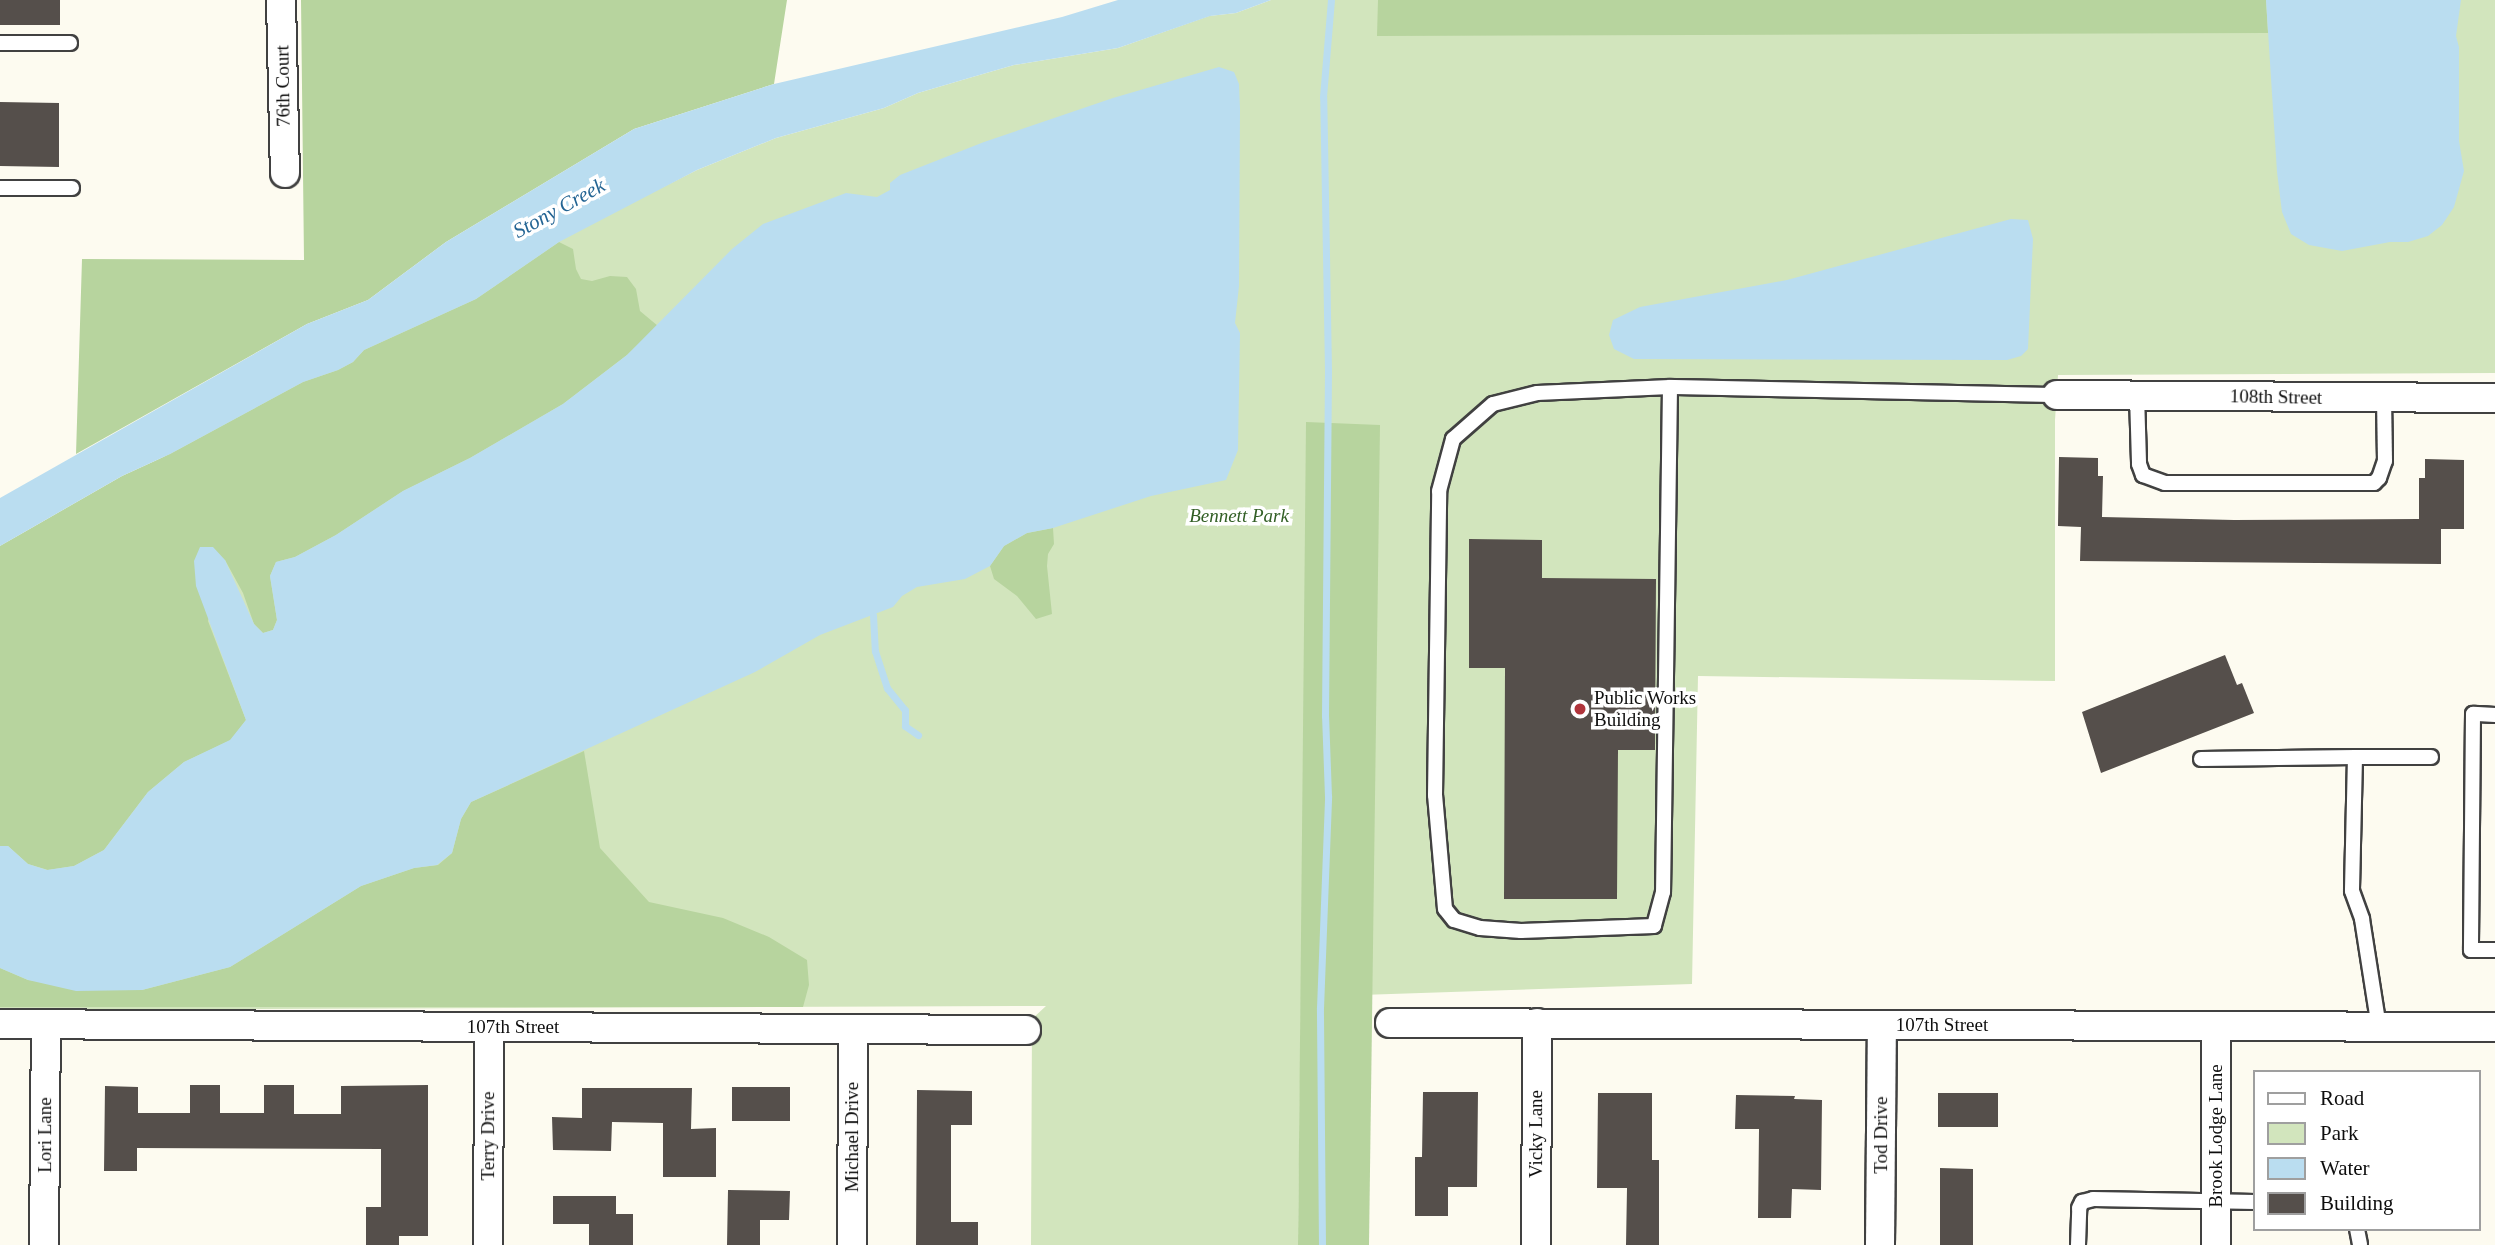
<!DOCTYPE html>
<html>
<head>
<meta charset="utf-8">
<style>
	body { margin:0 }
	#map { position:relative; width:2495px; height:1245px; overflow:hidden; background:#fdfbf0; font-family:"Times New Roman",serif }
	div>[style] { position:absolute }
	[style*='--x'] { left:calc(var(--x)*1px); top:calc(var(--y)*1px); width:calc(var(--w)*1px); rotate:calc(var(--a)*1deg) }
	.green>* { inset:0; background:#d2e5bd }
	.forest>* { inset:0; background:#b7d49e }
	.water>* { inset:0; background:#baddf0 }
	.stream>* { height:7px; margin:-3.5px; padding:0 3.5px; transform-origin:3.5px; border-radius:3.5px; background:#baddf0 }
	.building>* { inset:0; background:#554f4b }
	.roads { filter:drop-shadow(2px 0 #414141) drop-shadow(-2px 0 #414141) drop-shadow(0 2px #414141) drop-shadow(0 -2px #414141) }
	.lane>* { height:14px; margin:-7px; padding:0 7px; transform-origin:7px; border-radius:7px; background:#fff }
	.street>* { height:28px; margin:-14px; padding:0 14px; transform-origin:14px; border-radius:14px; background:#fff }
	.dots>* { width:19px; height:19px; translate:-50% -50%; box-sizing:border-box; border:4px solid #fff; border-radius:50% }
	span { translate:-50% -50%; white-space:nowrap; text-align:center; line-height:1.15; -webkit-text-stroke:7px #fff; paint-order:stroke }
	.street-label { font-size:19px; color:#0e0e0e }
	.park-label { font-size:19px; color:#325f25; font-style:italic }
	.poi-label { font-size:19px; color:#0e0e0e }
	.left { translate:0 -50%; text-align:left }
	.water-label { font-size:21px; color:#236493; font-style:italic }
	.legend { position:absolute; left:2253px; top:1070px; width:228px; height:161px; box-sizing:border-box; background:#fff; border:2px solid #9f9f9f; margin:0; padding:9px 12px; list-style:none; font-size:21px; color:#0e0e0e }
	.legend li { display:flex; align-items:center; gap:14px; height:35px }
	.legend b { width:35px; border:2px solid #9f9f9f }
</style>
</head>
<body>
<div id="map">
	<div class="green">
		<i style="clip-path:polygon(1271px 0,2495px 0,2495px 373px,2058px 375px,2055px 420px,2055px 681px,1698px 676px,1692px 984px,1301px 997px,1298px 1245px,1031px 1245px,1032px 1019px,1046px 1006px,0 1010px,0 546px,611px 213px,697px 170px,776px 138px,884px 108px,918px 93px,969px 78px,1014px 65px,1118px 48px,1209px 16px,1236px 13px)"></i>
	</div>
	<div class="forest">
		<i style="clip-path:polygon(301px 0,787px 0,774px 84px,634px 129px,446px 242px,368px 300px,307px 324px,76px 454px,82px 259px,304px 260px)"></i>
		<i style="clip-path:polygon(1378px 0,2266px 0,2268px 33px,1377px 36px)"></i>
		<i style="clip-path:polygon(559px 242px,573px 249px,576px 269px,581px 279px,592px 281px,610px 276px,627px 277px,636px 289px,640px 311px,658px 326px,627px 355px,563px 404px,470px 458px,403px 491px,336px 535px,295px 557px,276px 562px,270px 576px,277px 620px,273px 630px,263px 633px,254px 624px,243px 593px,225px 560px,208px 621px,246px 720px,231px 740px,184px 762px,148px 792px,104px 850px,74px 866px,48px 870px,28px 864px,8px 846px,0 846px,0 546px,122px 476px,170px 454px,303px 382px,338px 370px,353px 362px,364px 350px,476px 299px)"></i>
		<i style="clip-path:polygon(1306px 422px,1380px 425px,1369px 1245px,1298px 1245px)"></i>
		<i style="clip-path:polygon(1053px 528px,1054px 544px,1048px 554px,1047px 566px,1052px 614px,1036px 619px,1017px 596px,994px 579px,990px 566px,1004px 546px,1027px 533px)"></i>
		<i style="clip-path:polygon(584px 751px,600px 848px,649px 902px,723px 918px,769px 937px,807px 960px,809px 985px,803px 1007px,0 1007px,0 968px,28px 980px,142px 990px,230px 967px,361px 886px,414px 868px,438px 865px,452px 853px,461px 819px,471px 802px)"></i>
	</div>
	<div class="water">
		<i style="clip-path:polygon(1118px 0,1271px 0,1236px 13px,1210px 16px,1118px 48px,1014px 65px,969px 78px,918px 93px,884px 108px,776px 138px,697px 170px,559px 242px,476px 299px,364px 350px,353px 362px,338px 370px,303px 382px,170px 454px,122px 476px,0 546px,0 498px,307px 324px,368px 300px,446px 242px,634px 129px,774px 84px,1062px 17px)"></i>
		<i style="clip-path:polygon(2266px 0,2461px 0,2456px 36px,2459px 47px,2459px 141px,2464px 171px,2454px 207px,2442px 225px,2428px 236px,2408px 242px,2390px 242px,2342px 251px,2309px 245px,2291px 234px,2282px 212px,2277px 172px)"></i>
		<i style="clip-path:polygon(1219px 67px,1234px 72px,1239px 84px,1240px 109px,1239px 286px,1235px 323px,1240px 333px,1238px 450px,1226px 480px,1151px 496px,1053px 528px,1027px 533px,1004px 546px,990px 566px,965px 579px,917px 587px,902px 596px,893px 607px,820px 635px,755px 672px,471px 802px,461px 819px,452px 853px,437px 865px,414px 868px,361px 886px,230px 967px,142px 990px,76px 991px,28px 980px,0 968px,0 846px,8px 846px,28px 864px,47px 870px,74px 866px,104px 850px,148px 792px,184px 762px,230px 740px,246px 720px,196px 586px,194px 561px,200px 547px,213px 547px,225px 560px,254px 624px,263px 633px,273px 630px,277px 620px,270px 576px,276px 562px,295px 557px,336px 535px,403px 491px,470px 458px,563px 404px,627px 355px,732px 249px,763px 224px,846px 193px,877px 197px,890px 190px,890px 183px,900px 175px,984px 142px,1113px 98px)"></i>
		<i style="clip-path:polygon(2011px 219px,2028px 220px,2033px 239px,2028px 349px,2021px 356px,2007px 360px,1634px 359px,1614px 349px,1609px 335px,1613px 320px,1640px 307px,1787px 280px)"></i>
	</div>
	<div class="stream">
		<i style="--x:873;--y:615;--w:36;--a:87"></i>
		<i style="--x:875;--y:651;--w:39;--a:72"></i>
		<i style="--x:887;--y:688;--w:28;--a:51"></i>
		<i style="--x:905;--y:710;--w:16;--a:90"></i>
		<i style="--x:905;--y:726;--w:16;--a:35"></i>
		<i style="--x:1322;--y:1245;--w:237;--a:-90.5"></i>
		<i style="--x:1320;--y:1008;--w:212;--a:-87.8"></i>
		<i style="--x:1328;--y:796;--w:80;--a:-92.1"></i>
		<i style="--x:1325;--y:716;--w:346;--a:-89.5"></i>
		<i style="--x:1328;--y:370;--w:273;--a:-91"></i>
		<i style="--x:1323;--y:97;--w:97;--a:-85.3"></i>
	</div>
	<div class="building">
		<i style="clip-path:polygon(0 0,60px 0,60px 25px,0 25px)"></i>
		<i style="clip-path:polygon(0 102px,59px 103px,59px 167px,0 166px)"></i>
		<i style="clip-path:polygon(2059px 457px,2098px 458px,2098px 476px,2103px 476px,2102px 517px,2234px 520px,2419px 519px,2419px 478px,2425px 478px,2425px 459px,2464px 460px,2464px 529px,2441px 529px,2441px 564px,2080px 561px,2081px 527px,2058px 526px)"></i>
		<i style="clip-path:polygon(1469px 539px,1542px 540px,1542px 578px,1656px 579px,1655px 750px,1618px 750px,1617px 899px,1504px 899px,1505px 668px,1469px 668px)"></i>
		<i style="clip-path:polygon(2225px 655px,2237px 685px,2242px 683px,2254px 713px,2101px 773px,2082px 712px)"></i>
		<i style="clip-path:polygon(190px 1085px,220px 1085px,220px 1113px,264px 1113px,264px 1085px,294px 1085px,294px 1114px,341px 1114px,341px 1086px,428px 1085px,428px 1236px,399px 1236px,399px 1245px,366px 1245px,366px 1207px,381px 1207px,381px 1149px,137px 1148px,137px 1171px,104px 1171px,105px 1086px,138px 1087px,138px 1113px,190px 1113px)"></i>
		<i style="clip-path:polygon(732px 1087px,790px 1087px,790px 1121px,732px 1121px)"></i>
		<i style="clip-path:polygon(582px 1088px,692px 1088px,691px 1129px,716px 1128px,716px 1177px,663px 1177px,663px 1123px,612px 1122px,611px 1151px,553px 1150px,552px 1117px,582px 1118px)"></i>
		<i style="clip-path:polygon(917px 1090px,972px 1091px,972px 1125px,951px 1125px,951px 1222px,978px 1222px,978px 1245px,916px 1245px)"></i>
		<i style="clip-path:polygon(1423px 1092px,1478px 1092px,1477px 1187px,1448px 1187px,1448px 1216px,1415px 1216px,1415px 1157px,1422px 1157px)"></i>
		<i style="clip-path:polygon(1598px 1093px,1652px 1093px,1652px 1160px,1659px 1160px,1659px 1245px,1626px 1245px,1627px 1188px,1597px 1188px)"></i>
		<i style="clip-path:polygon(1938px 1093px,1998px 1093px,1998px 1127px,1938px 1127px)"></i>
		<i style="clip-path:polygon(1736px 1095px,1795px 1096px,1794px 1099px,1822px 1100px,1821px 1190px,1792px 1189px,1791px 1218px,1758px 1218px,1759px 1129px,1735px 1129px)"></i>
		<i style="clip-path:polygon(1940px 1168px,1973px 1169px,1973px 1245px,1940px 1245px)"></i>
		<i style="clip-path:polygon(728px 1190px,790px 1191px,789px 1220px,760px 1220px,760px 1245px,727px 1245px)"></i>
		<i style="clip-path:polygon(553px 1196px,616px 1196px,616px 1214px,633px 1214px,633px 1245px,589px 1245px,589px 1224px,553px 1224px)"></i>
	</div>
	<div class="roads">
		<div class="lane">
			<i style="--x:0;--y:43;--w:70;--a:0"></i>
			<i style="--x:0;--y:188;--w:72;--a:0"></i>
			<i style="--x:1670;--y:387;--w:505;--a:90.79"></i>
			<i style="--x:1663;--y:892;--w:35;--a:105"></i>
			<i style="--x:1654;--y:926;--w:133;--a:177.8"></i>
			<i style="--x:1521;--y:931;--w:41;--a:-175.8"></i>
			<i style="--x:1480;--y:928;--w:27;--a:-163"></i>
			<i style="--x:1454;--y:920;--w:14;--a:-129"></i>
			<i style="--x:1445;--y:909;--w:114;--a:-95"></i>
			<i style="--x:1435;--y:795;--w:304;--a:-89.2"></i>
			<i style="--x:1439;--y:491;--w:54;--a:-74.9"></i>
			<i style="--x:1453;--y:439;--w:53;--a:-41.2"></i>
			<i style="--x:1493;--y:404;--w:45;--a:-14"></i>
			<i style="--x:1537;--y:393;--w:133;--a:-2.6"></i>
			<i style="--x:1670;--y:387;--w:387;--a:1.2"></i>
			<i style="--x:2137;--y:395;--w:69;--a:88.3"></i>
			<i style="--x:2139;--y:464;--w:12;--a:70"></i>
			<i style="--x:2143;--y:475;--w:23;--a:20"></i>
			<i style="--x:2165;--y:483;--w:209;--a:0"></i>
			<i style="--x:2374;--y:483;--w:7;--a:-45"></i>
			<i style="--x:2379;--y:478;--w:18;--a:-71"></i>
			<i style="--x:2385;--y:461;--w:63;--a:-90.9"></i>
			<i style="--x:2495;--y:715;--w:22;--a:-177"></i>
			<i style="--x:2473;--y:714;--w:236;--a:90.5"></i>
			<i style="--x:2471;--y:950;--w:24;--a:0"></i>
			<i style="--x:2355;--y:757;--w:76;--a:0"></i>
			<i style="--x:2201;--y:759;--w:154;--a:-0.7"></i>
			<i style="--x:2355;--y:757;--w:134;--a:91.3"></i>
			<i style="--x:2352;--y:891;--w:30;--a:70"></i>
			<i style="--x:2362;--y:919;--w:109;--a:81.1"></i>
			<i style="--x:2357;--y:1229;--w:16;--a:79"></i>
			<i style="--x:2078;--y:1245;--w:37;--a:-88"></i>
			<i style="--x:2079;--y:1208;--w:7;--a:-63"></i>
			<i style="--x:2082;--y:1202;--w:11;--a:-15"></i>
			<i style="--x:2093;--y:1199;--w:162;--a:1.1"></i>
		</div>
		<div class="street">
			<i style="--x:281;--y:0;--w:173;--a:88.7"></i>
			<i style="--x:2057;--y:395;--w:438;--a:0.4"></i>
			<i style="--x:1390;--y:1023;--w:1105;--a:0.21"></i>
			<i style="--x:0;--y:1024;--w:1026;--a:0.34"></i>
			<i style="--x:2216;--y:1027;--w:218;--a:90"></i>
			<i style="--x:44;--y:1245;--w:221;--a:-89.5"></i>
			<i style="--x:488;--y:1245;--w:218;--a:-89.7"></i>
			<i style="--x:852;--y:1245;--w:216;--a:-89.7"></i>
			<i style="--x:1536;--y:1245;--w:222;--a:-89.7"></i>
			<i style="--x:1880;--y:1245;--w:220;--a:-89.5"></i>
		</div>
	</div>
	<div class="dots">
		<i style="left:1580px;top:709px;background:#b0343b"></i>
	</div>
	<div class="street-label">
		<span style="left:283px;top:86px;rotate:-91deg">76th Court</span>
		<span style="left:2276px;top:397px;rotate:1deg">108th Street</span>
		<span style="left:1942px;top:1025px">107th Street</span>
		<span style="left:513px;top:1027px">107th Street</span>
		<span style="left:1536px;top:1134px;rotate:-90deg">Vicky Lane</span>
		<span style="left:45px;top:1135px;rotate:-90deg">Lori Lane</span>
		<span style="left:1881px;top:1135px;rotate:-90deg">Tod Drive</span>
		<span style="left:488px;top:1136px;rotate:-90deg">Terry Drive</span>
		<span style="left:2216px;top:1136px;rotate:-90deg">Brook Lodge Lane</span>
		<span style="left:852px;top:1137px;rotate:-90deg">Michael Drive</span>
	</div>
	<div class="park-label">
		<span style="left:1239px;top:516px">Bennett Park</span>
	</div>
	<div class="poi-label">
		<span class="left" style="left:1594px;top:709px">Public Works<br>Building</span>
	</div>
	<div class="water-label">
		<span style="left:559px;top:208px;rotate:-29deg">Stony Creek</span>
	</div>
	<ul class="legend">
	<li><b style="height:9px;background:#fff"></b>Road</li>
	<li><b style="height:19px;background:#d2e5bd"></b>Park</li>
	<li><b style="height:19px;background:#baddf0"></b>Water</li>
	<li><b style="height:19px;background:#554f4b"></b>Building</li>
	</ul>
</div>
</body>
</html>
